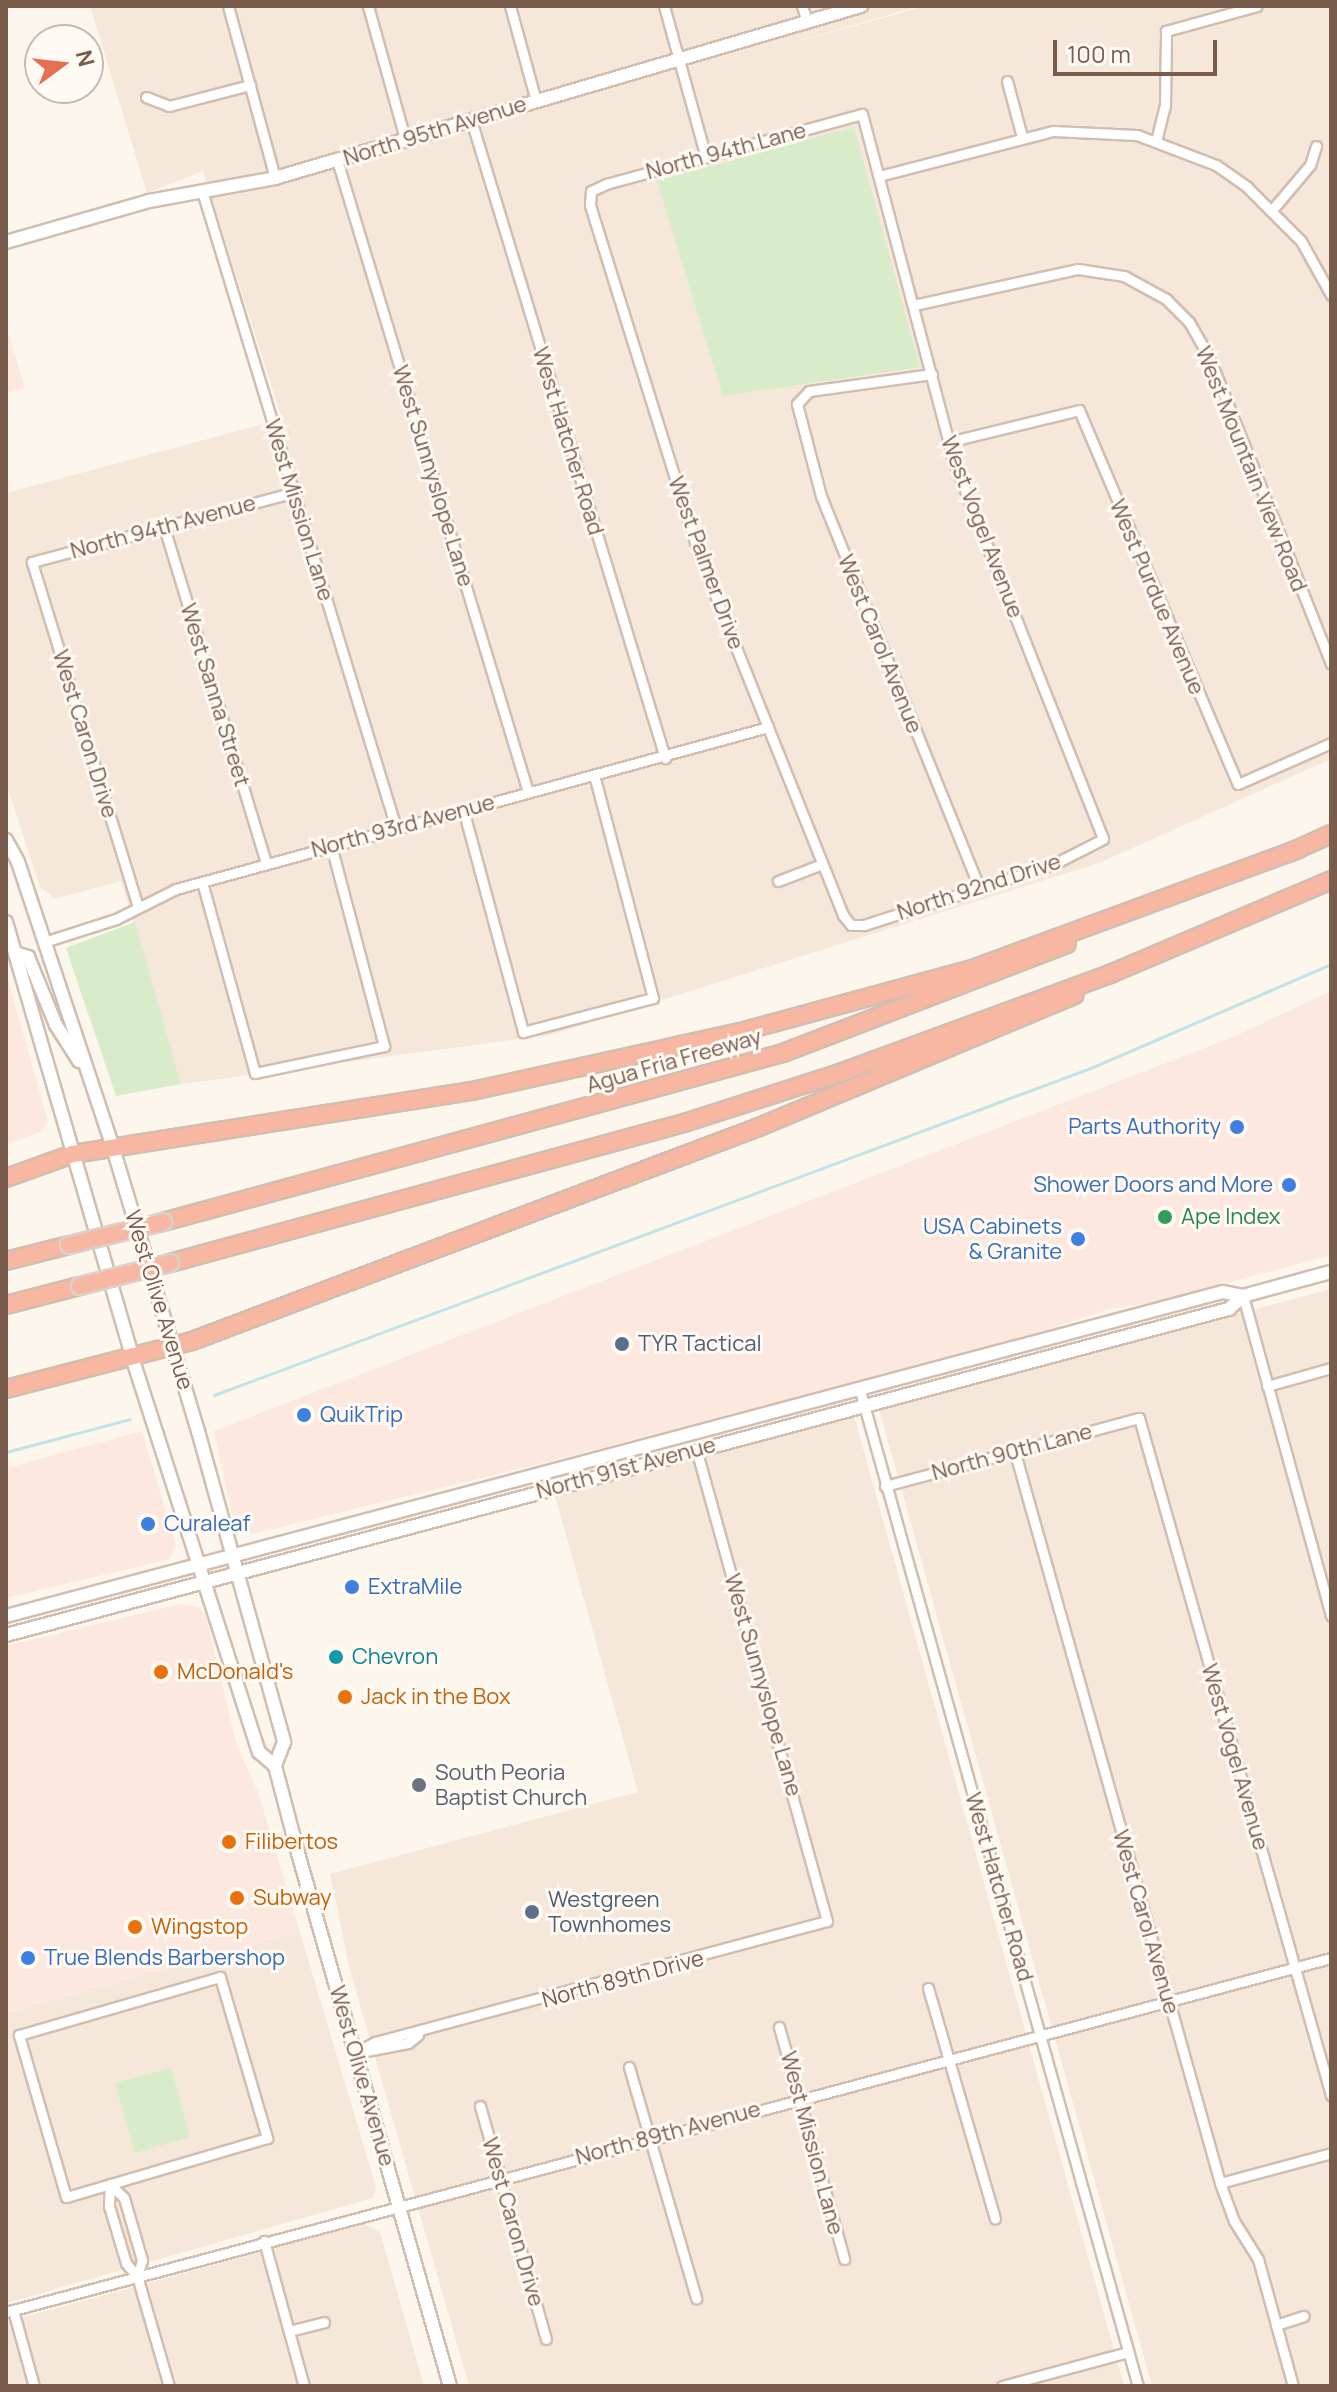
<!DOCTYPE html>
<html>
<head>
<meta charset="utf-8">
<style>
	body { margin:0 }
	#map { position:relative; width:1337px; height:2392px; overflow:hidden; background:#fdf6ec; font-family:Manrope,sans-serif }
	div>[style] { position:absolute }
	[style*='--x'] { left:calc(var(--x)*1px); top:calc(var(--y)*1px); width:calc(var(--w)*1px); rotate:calc(var(--a)*1deg) }
	.residential>* { inset:0; background:#f5e8da }
	.commercial>* { inset:0; background:#fde8e0 }
	.green>* { inset:0; background:#d8ecc9 }
	.stream>* { height:3px; margin:-1.5px; padding:0 1.5px; transform-origin:1.5px; border-radius:1.5px; background:#bfe3e8 }
	.roads { filter:drop-shadow(2px 0 #d1beb0) drop-shadow(-2px 0 #d1beb0) drop-shadow(0 2px #d1beb0) drop-shadow(0 -2px #d1beb0) }
	.street>* { height:9px; margin:-4.5px; padding:0 4.5px; transform-origin:4.5px; border-radius:4.5px; background:#fff }
	.secondary>* { height:12px; margin:-6px; padding:0 6px; transform-origin:6px; border-radius:6px; background:#fff }
	.highway>* { height:16px; margin:-8px; padding:0 8px; transform-origin:8px; border-radius:8px; background:#f7b7a3 }
	.bridges { filter:drop-shadow(2px 0 #dad1cd) drop-shadow(-2px 0 #dad1cd) drop-shadow(0 2px #dad1cd) drop-shadow(0 -2px #dad1cd) }
	.highway-bridge>* { height:16px; margin:-8px; padding:0 8px; transform-origin:8px; border-radius:8px; background:#f7b7a3 }
	.dots>* { width:22px; height:22px; translate:-50% -50%; box-sizing:border-box; border:4px solid #fffaf3; border-radius:50% }
	span { translate:-50% -50%; white-space:nowrap; text-align:center; line-height:1.15; -webkit-text-stroke:6px #fffaf3; paint-order:stroke }
	.street-label { font-size:22px; color:#7a5c4d }
	.shop-label { font-size:22px; color:#366cbe }
	.right { translate:-100% -50%; text-align:right }
	.left { translate:0 -50%; text-align:left }
	.leisure-label { font-size:22px; color:#27864d }
	.service-label { font-size:22px; color:#4e5e75 }
	.culture-label { font-size:22px; color:#0d838f }
	.food-label { font-size:22px; color:#c56008 }
	.worship-label { font-size:22px; color:#5b616d }
	.frame { position:absolute; inset:0; border:8px solid #7a5c4d; pointer-events:none }
	.north { position:absolute; left:24px; top:24px; width:80px; height:80px; box-sizing:border-box; background:#fffaf3; border:2px solid #cabbb1; border-radius:50%; rotate:75deg; font-size:22px; font-weight:700; line-height:32px; text-align:center; color:#7a5c4d }
	.north::after { content:''; display:block; margin:auto; width:28px; height:36px; background:#e76f51; clip-path:polygon(50% 0,100% 100%,50% 72%,0 100%) }
	.scale { position:absolute; left:1053px; top:40px; width:164px; height:36px; box-sizing:border-box; border:4px solid #7a5c4d; border-top:0; padding-left:10px; font-size:24px; line-height:28px; white-space:nowrap; color:#7a5c4d; -webkit-text-stroke:6px #fffaf3; paint-order:stroke }
</style>
</head>
<body>
<div id="map">
	<div class="residential">
		<i style="clip-path:polygon(90px 6px,920px 6px,756px 53px,926px 6px,1331px 6px,1331px 759px,1099px 863px,550px 1035px,181px 1084px,121px 881px,55px 899px,40px 887px,6px 783px,6px 493px,282px 419px,203px 171px,147px 193px)"></i>
		<i style="clip-path:polygon(1331px 1289px,1331px 2386px,1152px 2386px,879px 1409px)"></i>
		<i style="clip-path:polygon(854px 1416px,1124px 2386px,469px 2386px,350px 1970px,330px 1874px,638px 1792px,555px 1496px)"></i>
		<i style="clip-path:polygon(300px 1932px,376px 2187px,373px 2198px,6px 2303px,6px 2013px)"></i>
		<i style="clip-path:polygon(364px 2224px,380px 2232px,424px 2386px,6px 2386px,6px 2322px)"></i>
	</div>
	<div class="commercial">
		<i style="clip-path:polygon(6px 325px,25px 388px,6px 393px)"></i>
		<i style="clip-path:polygon(6px 973px,48px 1121px,42px 1131px,6px 1145px)"></i>
		<i style="clip-path:polygon(1331px 991px,1331px 1255px,1161px 1301px,1109px 1309px,1022px 1338px,551px 1461px,256px 1533px,245px 1534px,234px 1523px,214px 1431px,1233px 1037px)"></i>
		<i style="clip-path:polygon(142px 1431px,176px 1545px,170px 1559px,6px 1598px,6px 1468px)"></i>
		<i style="clip-path:polygon(181px 1604px,199px 1607px,206px 1617px,237px 1746px,258px 1792px,300px 1932px,6px 2013px,6px 1646px)"></i>
	</div>
	<div class="green">
		<i style="clip-path:polygon(854px 127px,920px 367px,723px 396px,657px 181px)"></i>
		<i style="clip-path:polygon(135px 922px,181px 1084px,116px 1096px,66px 948px)"></i>
		<i style="clip-path:polygon(171px 2068px,190px 2137px,135px 2153px,115px 2083px)"></i>
	</div>
	<div class="stream">
		<i style="--x:214;--y:1395;--w:938;--a:-20.46"></i>
		<i style="--x:1093;--y:1067;--w:259;--a:-23.4"></i>
		<i style="--x:6;--y:1452;--w:128;--a:-14.9"></i>
	</div>
	<div class="roads">
		<div class="street">
			<i style="--x:228;--y:6;--w:178;--a:74.7"></i>
			<i style="--x:368;--y:6;--w:141;--a:74.4"></i>
			<i style="--x:510;--y:6;--w:98;--a:74.7"></i>
			<i style="--x:664;--y:6;--w:157;--a:74.5"></i>
			<i style="--x:802;--y:6;--w:16;--a:72"></i>
			<i style="--x:1007;--y:81;--w:58;--a:75"></i>
			<i style="--x:146;--y:97;--w:25;--a:21"></i>
			<i style="--x:169;--y:106;--w:84;--a:-14.5"></i>
			<i style="--x:862;--y:114;--w:360;--a:75.2"></i>
			<i style="--x:954;--y:462;--w:405;--a:68.4"></i>
			<i style="--x:1103;--y:839;--w:55;--a:153"></i>
			<i style="--x:1054;--y:864;--w:200;--a:162.2"></i>
			<i style="--x:864;--y:925;--w:13;--a:180"></i>
			<i style="--x:851;--y:925;--w:13;--a:-129"></i>
			<i style="--x:843;--y:915;--w:391;--a:-111.8"></i>
			<i style="--x:698;--y:552;--w:363;--a:-107.3"></i>
			<i style="--x:590;--y:205;--w:14;--a:-86"></i>
			<i style="--x:591;--y:191;--w:17;--a:-25"></i>
			<i style="--x:606;--y:184;--w:265;--a:-15.3"></i>
			<i style="--x:472;--y:123;--w:664;--a:73.09"></i>
			<i style="--x:1156;--y:141;--w:36;--a:-76"></i>
			<i style="--x:1165;--y:106;--w:75;--a:-89.2"></i>
			<i style="--x:1166;--y:31;--w:94;--a:-15.4"></i>
			<i style="--x:337;--y:160;--w:660;--a:73.18"></i>
			<i style="--x:879;--y:176;--w:180;--a:-14.5"></i>
			<i style="--x:1053;--y:131;--w:84;--a:2.7"></i>
			<i style="--x:1137;--y:135;--w:85;--a:20.8"></i>
			<i style="--x:1216;--y:165;--w:38;--a:35"></i>
			<i style="--x:1247;--y:187;--w:76;--a:45"></i>
			<i style="--x:1301;--y:241;--w:62;--a:60.9"></i>
			<i style="--x:202;--y:191;--w:666;--a:73.06"></i>
			<i style="--x:1272;--y:210;--w:59;--a:-49.8"></i>
			<i style="--x:1310;--y:165;--w:20;--a:-72"></i>
			<i style="--x:914;--y:305;--w:168;--a:-12.4"></i>
			<i style="--x:1078;--y:269;--w:47;--a:8.7"></i>
			<i style="--x:1124;--y:276;--w:48;--a:28.7"></i>
			<i style="--x:1166;--y:299;--w:33;--a:45"></i>
			<i style="--x:1189;--y:322;--w:40;--a:60.3"></i>
			<i style="--x:1209;--y:357;--w:330;--a:68.3"></i>
			<i style="--x:932;--y:374;--w:124;--a:172.1"></i>
			<i style="--x:809;--y:391;--w:18;--a:133"></i>
			<i style="--x:797;--y:404;--w:95;--a:75.4"></i>
			<i style="--x:821;--y:496;--w:423;--a:68"></i>
			<i style="--x:948;--y:442;--w:135;--a:-13.7"></i>
			<i style="--x:1079;--y:410;--w:406;--a:67"></i>
			<i style="--x:1238;--y:784;--w:102;--a:-23.8"></i>
			<i style="--x:164;--y:527;--w:351;--a:73.1"></i>
			<i style="--x:463;--y:809;--w:231;--a:74.9"></i>
			<i style="--x:523;--y:1032;--w:134;--a:-14.7"></i>
			<i style="--x:653;--y:998;--w:231;--a:-104.8"></i>
			<i style="--x:778;--y:881;--w:47;--a:-21.1"></i>
			<i style="--x:202;--y:882;--w:198;--a:74.5"></i>
			<i style="--x:255;--y:1073;--w:132;--a:-11.8"></i>
			<i style="--x:384;--y:1046;--w:207;--a:-104.8"></i>
			<i style="--x:138;--y:907;--w:361;--a:-107.1"></i>
			<i style="--x:32;--y:562;--w:272;--a:-14.9"></i>
			<i style="--x:44;--y:942;--w:76;--a:-17.7"></i>
			<i style="--x:116;--y:919;--w:67;--a:-26.6"></i>
			<i style="--x:176;--y:889;--w:614;--a:-15.3"></i>
			<i style="--x:1243;--y:1296;--w:332;--a:74.6"></i>
			<i style="--x:1267;--y:1386;--w:66;--a:-15.7"></i>
			<i style="--x:859;--y:1387;--w:1037;--a:74.4"></i>
			<i style="--x:1015;--y:1453;--w:758;--a:74.31"></i>
			<i style="--x:1220;--y:2183;--w:40;--a:69.8"></i>
			<i style="--x:1234;--y:2221;--w:45;--a:57.7"></i>
			<i style="--x:1258;--y:2259;--w:132;--a:74.6"></i>
			<i style="--x:885;--y:1486;--w:263;--a:-15"></i>
			<i style="--x:1139;--y:1418;--w:704;--a:74.17"></i>
			<i style="--x:220;--y:1977;--w:168;--a:73.7"></i>
			<i style="--x:267;--y:2138;--w:209;--a:163.6"></i>
			<i style="--x:66;--y:2197;--w:169;--a:-106.2"></i>
			<i style="--x:19;--y:2035;--w:209;--a:-16.1"></i>
			<i style="--x:928;--y:1988;--w:240;--a:73.8"></i>
			<i style="--x:779;--y:2027;--w:241;--a:74.3"></i>
			<i style="--x:361;--y:2052;--w:48;--a:-10.8"></i>
			<i style="--x:408;--y:2043;--w:13;--a:-39"></i>
			<i style="--x:355;--y:2053;--w:23;--a:-29"></i>
			<i style="--x:375;--y:2042;--w:468;--a:-15"></i>
			<i style="--x:827;--y:1921;--w:490;--a:-105.5"></i>
			<i style="--x:629;--y:2067;--w:241;--a:73.8"></i>
			<i style="--x:480;--y:2106;--w:242;--a:74.2"></i>
			<i style="--x:1220;--y:2183;--w:115;--a:-15.1"></i>
			<i style="--x:110;--y:2184;--w:22;--a:93"></i>
			<i style="--x:109;--y:2206;--w:59;--a:73.4"></i>
			<i style="--x:126;--y:2263;--w:17;--a:50"></i>
			<i style="--x:137;--y:2276;--w:115;--a:73.8"></i>
			<i style="--x:110;--y:2184;--w:20;--a:45"></i>
			<i style="--x:124;--y:2198;--w:65;--a:73.8"></i>
			<i style="--x:142;--y:2260;--w:17;--a:107"></i>
			<i style="--x:264;--y:2241;--w:150;--a:74.6"></i>
			<i style="--x:13;--y:2310;--w:79;--a:74.6"></i>
			<i style="--x:6;--y:2312;--w:1371;--a:-14.96"></i>
			<i style="--x:1276;--y:2325;--w:29;--a:-18"></i>
			<i style="--x:289;--y:2331;--w:36;--a:-14"></i>
			<i style="--x:1002;--y:2386;--w:131;--a:-15.1"></i>
		</div>
		<div class="secondary">
			<i style="--x:6;--y:242;--w:149;--a:-16"></i>
			<i style="--x:149;--y:201;--w:128;--a:-10.3"></i>
			<i style="--x:275;--y:178;--w:611;--a:-16.36"></i>
			<i style="--x:6;--y:840;--w:25;--a:61"></i>
			<i style="--x:18;--y:862;--w:301;--a:71.6"></i>
			<i style="--x:113;--y:1148;--w:295;--a:73.3"></i>
			<i style="--x:198;--y:1431;--w:323;--a:74.5"></i>
			<i style="--x:284;--y:1742;--w:26;--a:111"></i>
			<i style="--x:275;--y:1766;--w:90;--a:75.2"></i>
			<i style="--x:298;--y:1853;--w:554;--a:74.08"></i>
			<i style="--x:6;--y:922;--w:453;--a:73.8"></i>
			<i style="--x:132;--y:1357;--w:415;--a:72.2"></i>
			<i style="--x:259;--y:1752;--w:21;--a:41"></i>
			<i style="--x:15;--y:953;--w:14;--a:17"></i>
			<i style="--x:28;--y:957;--w:74;--a:67.6"></i>
			<i style="--x:56;--y:1025;--w:43;--a:57.4"></i>
			<i style="--x:6;--y:1616;--w:1259;--a:-14.91"></i>
			<i style="--x:1223;--y:1292;--w:20;--a:11"></i>
			<i style="--x:1243;--y:1296;--w:91;--a:-15.3"></i>
			<i style="--x:6;--y:1635;--w:1266;--a:-14.93"></i>
			<i style="--x:1229;--y:1309;--w:19;--a:-43"></i>
		</div>
		<div class="highway">
			<i style="--x:1289;--y:853;--w:46;--a:-24.3"></i>
			<i style="--x:6;--y:1178;--w:71;--a:-19.7"></i>
			<i style="--x:73;--y:1154;--w:404;--a:-9"></i>
			<i style="--x:472;--y:1091;--w:274;--a:-12.4"></i>
			<i style="--x:740;--y:1032;--w:244;--a:-15.2"></i>
			<i style="--x:975;--y:968;--w:344;--a:-20.2"></i>
			<i style="--x:163;--y:1222;--w:643;--a:-15.25"></i>
			<i style="--x:783;--y:1053;--w:304;--a:-21"></i>
			<i style="--x:6;--y:1261;--w:65;--a:-14.3"></i>
			<i style="--x:170;--y:1263;--w:533;--a:-15.24"></i>
			<i style="--x:684;--y:1123;--w:161;--a:-17.8"></i>
			<i style="--x:837;--y:1074;--w:291;--a:-20.1"></i>
			<i style="--x:1110;--y:974;--w:240;--a:-23"></i>
			<i style="--x:6;--y:1305;--w:76;--a:-14.4"></i>
			<i style="--x:6;--y:1389;--w:192;--a:-14.5"></i>
			<i style="--x:192;--y:1341;--w:606;--a:-20.68"></i>
			<i style="--x:759;--y:1127;--w:342;--a:-22.7"></i>
		</div>
	</div>
	<div class="bridges">
		<div class="highway-bridge">
			<i style="--x:69;--y:1245;--w:97;--a:-13.7"></i>
			<i style="--x:80;--y:1286;--w:93;--a:-14.3"></i>
		</div>
	</div>
	<div class="dots">
		<i style="left:1237px;top:1127px;background:#3f7fe0"></i>
		<i style="left:1289px;top:1185px;background:#3f7fe0"></i>
		<i style="left:1165px;top:1217px;background:#2e9e5b"></i>
		<i style="left:1078px;top:1239px;background:#3f7fe0"></i>
		<i style="left:622px;top:1344px;background:#5c6f8a"></i>
		<i style="left:304px;top:1415px;background:#3f7fe0"></i>
		<i style="left:148px;top:1524px;background:#3f7fe0"></i>
		<i style="left:352px;top:1587px;background:#3f7fe0"></i>
		<i style="left:336px;top:1657px;background:#0f9aa8"></i>
		<i style="left:161px;top:1672px;background:#e8710a"></i>
		<i style="left:345px;top:1697px;background:#e8710a"></i>
		<i style="left:419px;top:1785px;background:#6b7280"></i>
		<i style="left:229px;top:1842px;background:#e8710a"></i>
		<i style="left:237px;top:1898px;background:#e8710a"></i>
		<i style="left:532px;top:1912px;background:#5c6f8a"></i>
		<i style="left:135px;top:1927px;background:#e8710a"></i>
		<i style="left:28px;top:1958px;background:#3f7fe0"></i>
	</div>
	<div class="street-label">
		<span style="left:435px;top:131px;rotate:-17deg">North 95th Avenue</span>
		<span style="left:726px;top:151px;rotate:-15deg">North 94th Lane</span>
		<span style="left:568px;top:441px;rotate:73deg">West Hatcher Road</span>
		<span style="left:1251px;top:469px;rotate:68deg">West Mountain View Road</span>
		<span style="left:433px;top:476px;rotate:73deg">West Sunnyslope Lane</span>
		<span style="left:299px;top:510px;rotate:73deg">West Mission Lane</span>
		<span style="left:163px;top:527px;rotate:-15deg">North 94th Avenue</span>
		<span style="left:982px;top:527px;rotate:69deg">West Vogel Avenue</span>
		<span style="left:706px;top:563px;rotate:70deg">West Palmer Drive</span>
		<span style="left:1157px;top:597px;rotate:67deg">West Purdue Avenue</span>
		<span style="left:880px;top:644px;rotate:68deg">West Carol Avenue</span>
		<span style="left:215px;top:695px;rotate:73deg">West Sanna Street</span>
		<span style="left:85px;top:734px;rotate:73deg">West Caron Drive</span>
		<span style="left:403px;top:826px;rotate:-15deg">North 93rd Avenue</span>
		<span style="left:979px;top:887px;rotate:-18deg">North 92nd Drive</span>
		<span style="left:674px;top:1061px;rotate:-16deg">Agua Fria Freeway</span>
		<span style="left:159px;top:1300px;rotate:73deg">West Olive Avenue</span>
		<span style="left:1012px;top:1452px;rotate:-15deg">North 90th Lane</span>
		<span style="left:626px;top:1468px;rotate:-15deg">North 91st Avenue</span>
		<span style="left:763px;top:1685px;rotate:74deg">West Sunnyslope Lane</span>
		<span style="left:1235px;top:1757px;rotate:74deg">West Vogel Avenue</span>
		<span style="left:999px;top:1887px;rotate:74deg">West Hatcher Road</span>
		<span style="left:1146px;top:1922px;rotate:74deg">West Carol Avenue</span>
		<span style="left:623px;top:1979px;rotate:-15deg">North 89th Drive</span>
		<span style="left:362px;top:2076px;rotate:74deg">West Olive Avenue</span>
		<span style="left:668px;top:2133px;rotate:-15deg">North 89th Avenue</span>
		<span style="left:812px;top:2143px;rotate:75deg">West Mission Lane</span>
		<span style="left:513px;top:2222px;rotate:74deg">West Caron Drive</span>
	</div>
	<div class="shop-label">
		<span class="right" style="left:1221px;top:1127px">Parts Authority</span>
		<span class="right" style="left:1273px;top:1185px">Shower Doors and More</span>
		<span class="right" style="left:1062px;top:1239px">USA Cabinets<br>&amp; Granite</span>
		<span class="left" style="left:320px;top:1415px">QuikTrip</span>
		<span class="left" style="left:164px;top:1524px">Curaleaf</span>
		<span class="left" style="left:368px;top:1587px">ExtraMile</span>
		<span class="left" style="left:44px;top:1958px">True Blends Barbershop</span>
	</div>
	<div class="leisure-label">
		<span class="left" style="left:1181px;top:1217px">Ape Index</span>
	</div>
	<div class="service-label">
		<span class="left" style="left:638px;top:1344px">TYR Tactical</span>
		<span class="left" style="left:548px;top:1912px">Westgreen<br>Townhomes</span>
	</div>
	<div class="culture-label">
		<span class="left" style="left:352px;top:1657px">Chevron</span>
	</div>
	<div class="food-label">
		<span class="left" style="left:177px;top:1672px">McDonald's</span>
		<span class="left" style="left:361px;top:1697px">Jack in the Box</span>
		<span class="left" style="left:245px;top:1842px">Filibertos</span>
		<span class="left" style="left:253px;top:1898px">Subway</span>
		<span class="left" style="left:151px;top:1927px">Wingstop</span>
	</div>
	<div class="worship-label">
		<span class="left" style="left:435px;top:1785px">South Peoria<br>Baptist Church</span>
	</div>
	<div class="frame"></div>
	<div class="north">N</div>
	<div class="scale">100 m</div>
</div>
</body>
</html>
